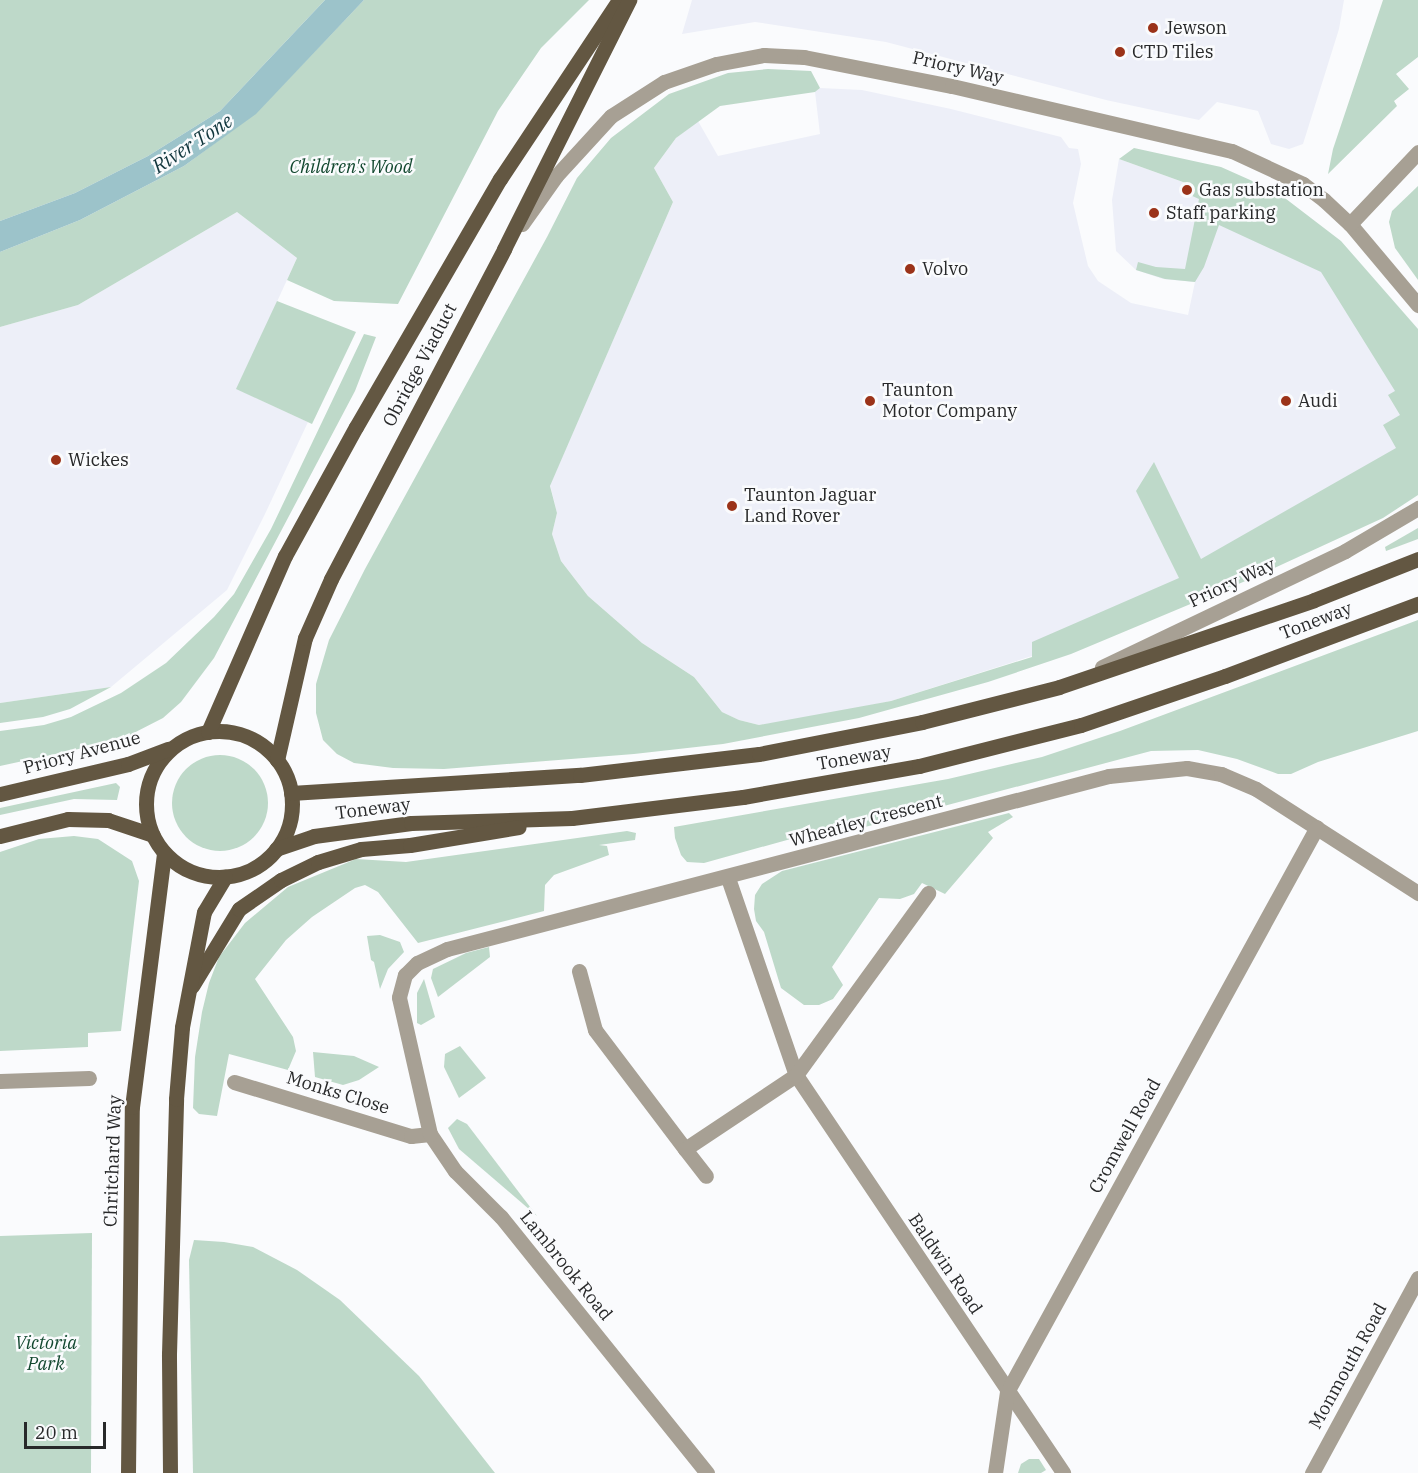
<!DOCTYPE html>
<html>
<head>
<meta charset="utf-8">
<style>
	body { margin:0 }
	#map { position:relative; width:1418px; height:1473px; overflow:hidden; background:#fafbfd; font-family:"IBM Plex Serif",serif }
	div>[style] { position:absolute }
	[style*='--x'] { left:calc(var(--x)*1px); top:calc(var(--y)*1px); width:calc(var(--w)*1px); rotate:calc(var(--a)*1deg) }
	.built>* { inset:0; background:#edeff8 }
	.green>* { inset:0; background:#bed9c9 }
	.round { border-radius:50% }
	.water>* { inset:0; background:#9cc3ca }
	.minor>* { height:15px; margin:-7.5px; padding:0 7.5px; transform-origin:7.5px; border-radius:7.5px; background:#a7a094 }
	.major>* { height:15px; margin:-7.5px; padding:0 7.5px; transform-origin:7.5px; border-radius:7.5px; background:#635742 }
	.major>.ring { margin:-7.5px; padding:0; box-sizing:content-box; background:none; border:15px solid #635742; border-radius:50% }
	.dots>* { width:16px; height:16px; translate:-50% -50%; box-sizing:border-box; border:3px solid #fafbfd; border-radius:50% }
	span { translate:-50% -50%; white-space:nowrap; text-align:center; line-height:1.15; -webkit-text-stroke:5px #fafbfd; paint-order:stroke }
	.poi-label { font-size:18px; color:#28292a }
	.left { translate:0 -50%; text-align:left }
	.street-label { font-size:18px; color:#28292a }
	.park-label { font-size:18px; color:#12482f; font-style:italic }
	.water-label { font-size:20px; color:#11363d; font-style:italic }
	.scale { position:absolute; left:24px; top:1422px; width:82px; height:27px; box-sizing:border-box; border:3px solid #28292a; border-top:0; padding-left:8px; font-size:18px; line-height:21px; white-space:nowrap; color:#28292a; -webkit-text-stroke:4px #fafbfd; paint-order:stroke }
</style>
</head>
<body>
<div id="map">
	<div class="built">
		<i style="clip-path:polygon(692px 0,1344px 0,1339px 29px,1303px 144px,1289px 149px,1271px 144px,1258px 111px,1217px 102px,1199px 120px,1106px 100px,886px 42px,755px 22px,682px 34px)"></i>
		<i style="clip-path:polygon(820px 88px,862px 90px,951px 109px,1061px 137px,1069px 148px,1078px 149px,1081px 164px,1073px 203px,1088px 266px,1098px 281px,1131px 303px,1188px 315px,1195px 282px,1163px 279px,1136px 270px,1116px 251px,1112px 200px,1119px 159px,1191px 185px,1243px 207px,1377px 295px,1418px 471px,1032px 656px,891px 701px,798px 720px,759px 725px,739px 720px,722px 712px,694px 677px,642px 643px,588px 596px,561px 561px,552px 534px,557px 513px,550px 485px,673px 202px,654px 168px,676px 138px,698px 121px,718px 156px,820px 134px,815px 92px)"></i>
		<i style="clip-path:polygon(237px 212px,297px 258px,237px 389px,308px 422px,265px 514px,227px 590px,111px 687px,0 703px,0 327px,78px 305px)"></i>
	</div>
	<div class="green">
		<i style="clip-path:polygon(0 0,325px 0,220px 111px,148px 156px,75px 193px,0 221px)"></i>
		<i style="clip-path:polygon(364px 0,589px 0,541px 48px,498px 111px,398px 304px,334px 301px,287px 280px,297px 258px,237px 212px,78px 305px,0 327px,0 252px,80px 220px,184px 166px,256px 113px)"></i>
		<i style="clip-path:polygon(1383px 0,1418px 0,1418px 57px,1396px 74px,1409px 89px,1394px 101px,1397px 106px,1328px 174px,1333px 149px)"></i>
		<i style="clip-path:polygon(768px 69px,811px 71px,820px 88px,815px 92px,720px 106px,676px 138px,654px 168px,673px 202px,550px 486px,557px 513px,552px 534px,561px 561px,588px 596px,642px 643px,694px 677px,722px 712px,739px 720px,759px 725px,891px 701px,1032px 657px,1032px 642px,1179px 578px,1136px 491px,1154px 462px,1201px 559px,1396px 448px,1383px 425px,1400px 415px,1388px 395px,1395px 391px,1321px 272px,1219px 225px,1204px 267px,1195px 282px,1165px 279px,1136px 270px,1138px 262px,1156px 267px,1185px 269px,1199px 199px,1190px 195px,1194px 186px,1119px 159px,1134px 148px,1221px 167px,1277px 192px,1341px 241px,1418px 329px,1418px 495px,1383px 518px,1346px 535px,1255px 577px,1071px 654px,988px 682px,859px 718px,723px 744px,634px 754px,444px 769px,393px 768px,354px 763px,337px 754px,323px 740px,316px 713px,316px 684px,329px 640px,365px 569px,547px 237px,577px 178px,611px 138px,669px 94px,728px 73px)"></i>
		<i style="clip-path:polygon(1418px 186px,1418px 280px,1395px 248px,1389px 222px,1392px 211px)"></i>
		<i style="clip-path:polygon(277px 301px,356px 332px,312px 424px,236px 389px)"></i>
		<i style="clip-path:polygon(364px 334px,376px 337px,355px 391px,214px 658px,181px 702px,163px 718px,120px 740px,0 766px,0 731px,44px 725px,71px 717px,121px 693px,166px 663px,214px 617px,234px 594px,271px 529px)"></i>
		<i style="clip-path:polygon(1418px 528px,1418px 539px,1386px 551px,1385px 547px)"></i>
		<i style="clip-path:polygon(1418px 620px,1418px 731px,1318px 762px,1291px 774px,1278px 774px,1237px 759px,1198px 750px,1151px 751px,835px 835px,830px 828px,704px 863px,687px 862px,681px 855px,675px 838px,674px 827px,948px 779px,1042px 757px,1120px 731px)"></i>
		<i style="clip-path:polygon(111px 687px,70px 709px,43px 717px,0 723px,0 703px)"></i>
		<i class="round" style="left:172px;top:755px;width:96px;height:96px"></i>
		<i style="clip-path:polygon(116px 783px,120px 787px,117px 800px,74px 799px,0 815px,0 808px)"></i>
		<i style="clip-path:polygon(1009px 813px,1013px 817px,988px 832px,993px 838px,945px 894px,922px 883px,914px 894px,900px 899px,879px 898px,832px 967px,843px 985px,833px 999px,819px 1005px,804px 1005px,781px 988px,764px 932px,756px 921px,754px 909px,755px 895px,762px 884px,782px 871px)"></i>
		<i style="clip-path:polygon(627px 831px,636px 833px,635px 840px,599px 845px,607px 846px,609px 855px,554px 875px,545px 885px,544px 911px,418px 943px,378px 892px,365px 885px,355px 888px,312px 917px,286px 940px,255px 979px,293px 1037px,296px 1051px,288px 1070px,229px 1054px,217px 1116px,199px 1114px,193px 1108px,195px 1057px,202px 1012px,209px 983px,219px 957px,245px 923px,288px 887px,356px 859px,406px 862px)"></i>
		<i style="clip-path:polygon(74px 836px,98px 839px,132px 861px,139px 881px,121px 1031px,88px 1033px,88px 1047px,0 1051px,0 852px,39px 839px)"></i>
		<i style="clip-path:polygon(380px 935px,400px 942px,404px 952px,388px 969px,380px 989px,374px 962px,371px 960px,367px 936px)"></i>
		<i style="clip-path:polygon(489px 947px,490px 957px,438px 997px,431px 978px,433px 969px,466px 953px)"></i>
		<i style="clip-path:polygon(424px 979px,435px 1017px,421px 1025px,417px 1023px,417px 993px)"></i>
		<i style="clip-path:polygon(460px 1046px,486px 1078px,459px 1098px,444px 1067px,445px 1054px)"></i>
		<i style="clip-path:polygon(313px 1052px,354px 1056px,379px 1067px,359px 1080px,343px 1085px,315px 1077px)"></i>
		<i style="clip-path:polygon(457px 1119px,467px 1124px,537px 1216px,459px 1149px,448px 1128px)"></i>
		<i style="clip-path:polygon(92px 1233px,91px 1473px,0 1473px,0 1236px)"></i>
		<i style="clip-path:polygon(194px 1240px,224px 1242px,253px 1247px,297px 1270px,340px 1300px,419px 1376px,495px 1473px,193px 1473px,189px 1260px)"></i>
		<i style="clip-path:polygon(1029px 1459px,1039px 1459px,1046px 1470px,1041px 1473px,1018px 1473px,1021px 1464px)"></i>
	</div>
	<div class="water">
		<i style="clip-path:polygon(325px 0,364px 0,256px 114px,184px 166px,80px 220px,0 252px,0 221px,75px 193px,148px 156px,220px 111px)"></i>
	</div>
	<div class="minor">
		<i style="--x:522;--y:224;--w:59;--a:-54.7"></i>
		<i style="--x:556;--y:176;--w:81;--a:-47.5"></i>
		<i style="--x:611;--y:116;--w:63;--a:-32.7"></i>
		<i style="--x:664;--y:82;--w:55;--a:-19.1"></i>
		<i style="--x:716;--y:64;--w:49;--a:-10.6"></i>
		<i style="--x:764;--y:55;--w:40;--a:2.9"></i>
		<i style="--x:804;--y:57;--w:151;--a:11.1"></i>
		<i style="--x:952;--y:86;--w:287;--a:13.1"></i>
		<i style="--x:1232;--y:151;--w:78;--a:24.9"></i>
		<i style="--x:1303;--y:184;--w:26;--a:37"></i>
		<i style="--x:1324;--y:200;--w:35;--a:43"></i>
		<i style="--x:1350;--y:224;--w:106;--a:50"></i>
		<i style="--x:1350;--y:224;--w:99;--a:-46.6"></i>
		<i style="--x:1102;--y:667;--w:269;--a:-25.5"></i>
		<i style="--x:1345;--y:551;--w:85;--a:-30.5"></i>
		<i style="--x:728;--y:878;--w:208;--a:71"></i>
		<i style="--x:796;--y:1075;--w:479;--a:56.1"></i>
		<i style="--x:579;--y:971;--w:61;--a:74.8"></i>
		<i style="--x:595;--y:1030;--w:149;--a:52.9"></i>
		<i style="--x:685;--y:1149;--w:133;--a:-33.7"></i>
		<i style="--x:796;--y:1075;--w:225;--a:-54"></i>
		<i style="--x:0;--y:1081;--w:89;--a:-1.9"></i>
		<i style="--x:234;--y:1082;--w:185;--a:17"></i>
		<i style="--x:411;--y:1136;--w:19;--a:-6"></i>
		<i style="--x:685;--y:1149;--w:34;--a:52"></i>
		<i style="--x:707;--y:1473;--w:329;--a:-128.8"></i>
		<i style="--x:501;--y:1217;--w:65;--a:-135"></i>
		<i style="--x:455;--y:1171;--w:45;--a:-124"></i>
		<i style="--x:430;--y:1134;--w:140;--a:-102.8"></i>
		<i style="--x:399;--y:997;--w:23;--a:-75"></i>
		<i style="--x:405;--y:975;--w:17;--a:-45"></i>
		<i style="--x:417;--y:963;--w:33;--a:-25"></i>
		<i style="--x:447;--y:949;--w:684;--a:-14.65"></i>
		<i style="--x:1109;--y:776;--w:78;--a:-5.9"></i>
		<i style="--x:1187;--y:768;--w:35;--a:10"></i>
		<i style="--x:1221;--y:774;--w:38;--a:23"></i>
		<i style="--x:1256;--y:789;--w:193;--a:32.7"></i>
		<i style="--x:995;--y:1473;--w:82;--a:-81.6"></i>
		<i style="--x:1007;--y:1392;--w:644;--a:-61.25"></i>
		<i style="--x:1312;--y:1473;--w:222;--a:-61.5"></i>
	</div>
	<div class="major">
		<i class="ring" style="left:146px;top:731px;width:131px;height:131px"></i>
		<i style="--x:208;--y:732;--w:192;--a:-66.4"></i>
		<i style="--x:285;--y:556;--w:147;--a:-61.2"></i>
		<i style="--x:356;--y:427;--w:287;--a:-59.9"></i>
		<i style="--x:500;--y:179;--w:215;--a:-56.4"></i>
		<i style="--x:277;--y:760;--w:125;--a:-77.1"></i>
		<i style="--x:305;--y:638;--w:64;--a:-66.2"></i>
		<i style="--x:331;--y:579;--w:373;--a:-62.3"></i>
		<i style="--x:504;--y:249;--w:279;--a:-63.3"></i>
		<i style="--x:291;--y:793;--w:290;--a:-3.6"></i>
		<i style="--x:580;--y:775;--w:180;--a:-6.7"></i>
		<i style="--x:759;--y:754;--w:166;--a:-11.1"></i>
		<i style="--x:922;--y:722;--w:141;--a:-14.3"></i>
		<i style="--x:1059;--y:687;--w:269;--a:-18.8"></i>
		<i style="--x:1314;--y:600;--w:112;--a:-21.5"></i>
		<i style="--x:0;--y:794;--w:131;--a:-13.2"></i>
		<i style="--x:128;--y:764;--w:43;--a:-20.6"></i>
		<i style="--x:0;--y:836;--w:70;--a:-14"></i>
		<i style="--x:68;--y:819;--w:40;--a:1.4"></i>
		<i style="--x:108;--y:820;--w:47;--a:18.4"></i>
		<i style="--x:276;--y:849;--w:40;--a:-18.9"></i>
		<i style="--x:314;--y:836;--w:98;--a:-7.6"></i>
		<i style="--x:411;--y:823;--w:161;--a:-1.8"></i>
		<i style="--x:572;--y:818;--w:172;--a:-7"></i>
		<i style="--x:743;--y:797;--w:179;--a:-10"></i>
		<i style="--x:919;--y:766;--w:167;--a:-14.2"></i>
		<i style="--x:1081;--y:725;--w:152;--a:-18.8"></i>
		<i style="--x:1225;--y:676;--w:206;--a:-20.5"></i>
		<i style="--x:192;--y:986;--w:90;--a:-58.6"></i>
		<i style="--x:239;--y:909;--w:51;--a:-34.6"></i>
		<i style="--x:281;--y:880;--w:41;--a:-25.9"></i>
		<i style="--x:318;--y:862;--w:45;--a:-16.8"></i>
		<i style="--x:361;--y:849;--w:49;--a:-4.7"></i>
		<i style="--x:410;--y:845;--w:110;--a:-9.4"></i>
		<i style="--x:128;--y:1473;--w:366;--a:-89.4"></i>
		<i style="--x:132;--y:1107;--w:256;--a:-82.8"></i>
		<i style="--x:170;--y:1473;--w:119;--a:-90.5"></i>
		<i style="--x:169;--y:1354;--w:255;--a:-88.4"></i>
		<i style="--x:176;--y:1099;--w:72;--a:-85.2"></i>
		<i style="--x:182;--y:1027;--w:117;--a:-79.2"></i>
		<i style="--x:204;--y:912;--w:41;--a:-59"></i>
	</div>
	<div class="dots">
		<i style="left:1153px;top:28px;background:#9b3319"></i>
		<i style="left:1120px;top:52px;background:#9b3319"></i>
		<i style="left:1187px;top:190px;background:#9b3319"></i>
		<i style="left:1154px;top:213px;background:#9b3319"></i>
		<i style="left:910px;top:269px;background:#9b3319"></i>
		<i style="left:870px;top:401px;background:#9b3319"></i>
		<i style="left:1286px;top:401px;background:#9b3319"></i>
		<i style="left:56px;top:460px;background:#9b3319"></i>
		<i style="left:732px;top:506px;background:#9b3319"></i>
	</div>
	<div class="poi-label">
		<span class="left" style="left:1165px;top:28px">Jewson</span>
		<span class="left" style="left:1132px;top:52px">CTD Tiles</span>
		<span class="left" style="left:1199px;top:190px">Gas substation</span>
		<span class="left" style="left:1166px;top:213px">Staff parking</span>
		<span class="left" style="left:922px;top:269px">Volvo</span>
		<span class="left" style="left:882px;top:401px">Taunton<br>Motor Company</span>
		<span class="left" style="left:1298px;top:401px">Audi</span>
		<span class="left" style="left:68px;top:460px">Wickes</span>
		<span class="left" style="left:744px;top:506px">Taunton Jaguar<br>Land Rover</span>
	</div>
	<div class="street-label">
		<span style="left:958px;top:68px;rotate:13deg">Priory Way</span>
		<span style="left:420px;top:365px;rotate:-62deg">Obridge Viaduct</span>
		<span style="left:1232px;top:583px;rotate:-25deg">Priory Way</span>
		<span style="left:1316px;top:621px;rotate:-21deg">Toneway</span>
		<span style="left:82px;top:753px;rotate:-15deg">Priory Avenue</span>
		<span style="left:854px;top:758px;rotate:-10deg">Toneway</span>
		<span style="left:373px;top:809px;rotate:-7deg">Toneway</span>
		<span style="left:866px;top:821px;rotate:-15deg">Wheatley Crescent</span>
		<span style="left:338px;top:1093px;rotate:17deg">Monks Close</span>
		<span style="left:1125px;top:1136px;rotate:-61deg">Cromwell Road</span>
		<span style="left:113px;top:1161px;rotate:-88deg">Chritchard Way</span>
		<span style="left:945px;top:1264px;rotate:56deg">Baldwin Road</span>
		<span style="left:566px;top:1266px;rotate:51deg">Lambrook Road</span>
		<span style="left:1348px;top:1366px;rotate:-61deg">Monmouth Road</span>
	</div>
	<div class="park-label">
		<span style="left:351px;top:167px">Children's Wood</span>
		<span style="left:46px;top:1354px">Victoria<br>Park</span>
	</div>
	<div class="water-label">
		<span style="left:192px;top:143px;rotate:-33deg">River Tone</span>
	</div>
	<div class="scale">20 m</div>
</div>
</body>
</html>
